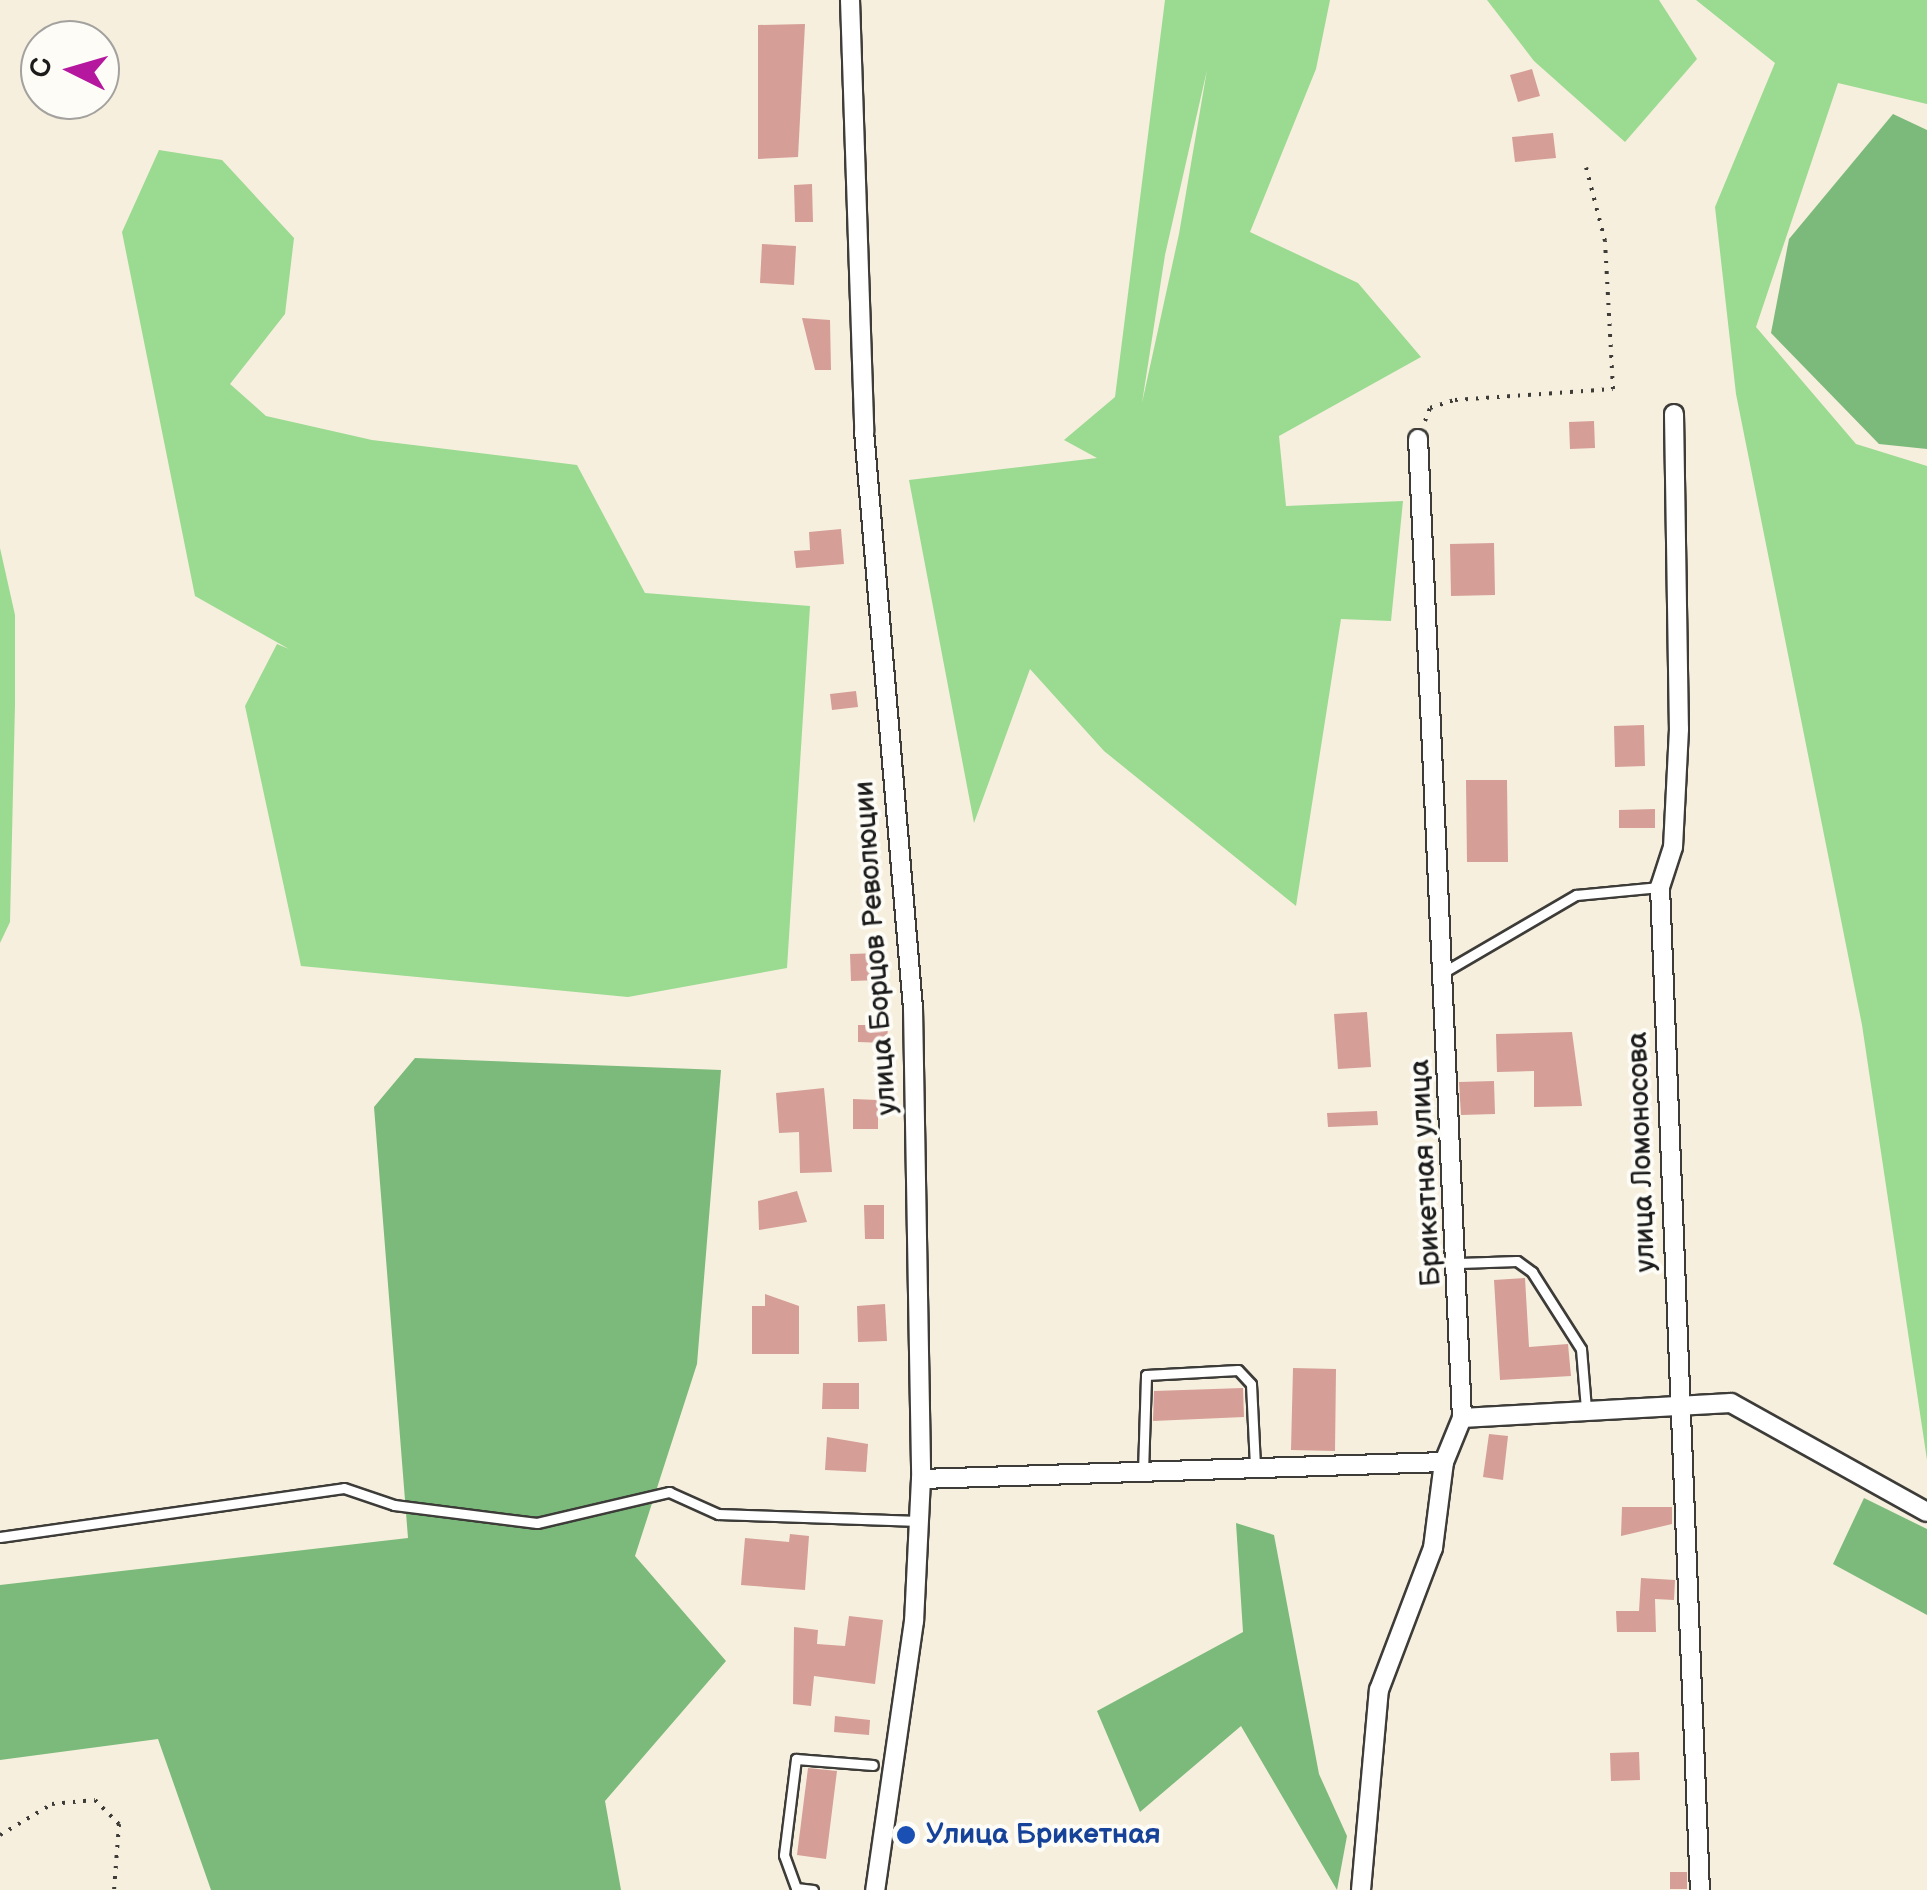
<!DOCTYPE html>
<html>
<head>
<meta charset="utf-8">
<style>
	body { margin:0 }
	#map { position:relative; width:1927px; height:1890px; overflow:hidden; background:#f6efdd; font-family:"Balsamiq Sans",sans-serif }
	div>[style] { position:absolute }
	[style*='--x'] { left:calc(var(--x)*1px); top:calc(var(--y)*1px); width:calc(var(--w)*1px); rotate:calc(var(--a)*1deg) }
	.green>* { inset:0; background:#9ada91 }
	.forest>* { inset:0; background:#7bba7b }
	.building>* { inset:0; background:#d59e97 }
	.path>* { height:4px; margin-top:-2px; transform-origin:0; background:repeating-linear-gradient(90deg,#3d3c39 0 2.5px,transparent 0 10.5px) }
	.roads { filter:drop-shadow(2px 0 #3d3c39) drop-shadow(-2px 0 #3d3c39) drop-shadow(0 2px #3d3c39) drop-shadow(0 -2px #3d3c39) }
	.service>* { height:9px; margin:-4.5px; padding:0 4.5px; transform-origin:4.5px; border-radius:4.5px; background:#fff }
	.minor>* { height:18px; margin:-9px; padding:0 9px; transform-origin:9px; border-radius:9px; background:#fff }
	.dots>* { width:28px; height:28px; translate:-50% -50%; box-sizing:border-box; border:5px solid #fdfcf7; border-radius:50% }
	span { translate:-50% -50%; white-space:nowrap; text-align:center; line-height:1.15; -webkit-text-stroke:8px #fdfcf7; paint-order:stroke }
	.street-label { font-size:28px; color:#1c1c1c }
	.transit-label { font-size:28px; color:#164399; font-weight:700 }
	.left { translate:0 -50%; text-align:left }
	.north { position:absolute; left:20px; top:20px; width:100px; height:100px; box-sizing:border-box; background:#fdfcf7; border:2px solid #a3a29f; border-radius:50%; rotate:275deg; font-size:28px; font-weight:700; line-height:40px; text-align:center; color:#1c1c1c }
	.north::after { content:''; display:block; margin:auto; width:35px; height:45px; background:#b5179e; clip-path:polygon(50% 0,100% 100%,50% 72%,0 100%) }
</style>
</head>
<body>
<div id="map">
	<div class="green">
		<i style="clip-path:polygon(evenodd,1165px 0,1330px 0,1316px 69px,1250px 232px,1358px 283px,1421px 357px,1279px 436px,1286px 506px,1403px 501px,1391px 621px,1341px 619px,1296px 906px,1104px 751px,1030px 669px,974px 823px,909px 480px,1097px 458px,1064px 440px,1115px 397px,1165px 0,1207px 70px,1179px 234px,1142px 403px,1165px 255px,1207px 70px)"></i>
		<i style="clip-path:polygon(1487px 0,1659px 0,1697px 59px,1625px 142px,1534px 61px)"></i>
		<i style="clip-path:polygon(1696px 0,1927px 0,1927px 104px,1838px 83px,1756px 327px,1856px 444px,1927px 466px,1927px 1460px,1862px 1025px,1736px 394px,1715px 207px,1775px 63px)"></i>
		<i style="clip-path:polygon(159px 150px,222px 160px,294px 238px,285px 314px,230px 384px,266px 416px,372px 440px,577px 465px,645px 593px,810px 606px,787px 968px,628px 997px,301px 966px,245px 706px,277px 644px,289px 649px,195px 596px,122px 232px)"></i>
		<i style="clip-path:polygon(0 548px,15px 615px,15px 704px,10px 922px,0 943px)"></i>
	</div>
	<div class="forest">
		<i style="clip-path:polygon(1893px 114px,1927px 130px,1927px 449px,1879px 444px,1771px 333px,1789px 239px)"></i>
		<i style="clip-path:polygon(415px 1058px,721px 1070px,697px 1364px,635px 1556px,726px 1661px,605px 1801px,621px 1890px,211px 1890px,158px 1739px,0 1760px,0 1585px,408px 1538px,374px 1107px)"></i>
		<i style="clip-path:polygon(1864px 1498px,1927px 1529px,1927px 1615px,1833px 1564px)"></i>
		<i style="clip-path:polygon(1236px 1523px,1274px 1535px,1319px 1774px,1347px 1836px,1337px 1890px,1241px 1726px,1140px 1812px,1097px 1711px,1243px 1632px)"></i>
	</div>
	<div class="building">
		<i style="clip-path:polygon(805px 24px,798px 157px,758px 159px,758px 25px)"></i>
		<i style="clip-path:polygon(1532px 69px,1540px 96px,1518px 102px,1510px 75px)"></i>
		<i style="clip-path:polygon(1553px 133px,1556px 158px,1515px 162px,1512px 137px)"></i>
		<i style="clip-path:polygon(812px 184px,813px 222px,795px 222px,794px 185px)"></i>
		<i style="clip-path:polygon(762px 244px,796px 246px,794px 285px,760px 283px)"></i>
		<i style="clip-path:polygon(802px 318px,830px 320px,831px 370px,815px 370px)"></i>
		<i style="clip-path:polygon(1594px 421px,1595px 448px,1570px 449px,1569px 422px)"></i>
		<i style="clip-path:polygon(841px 529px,844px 564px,796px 568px,794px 551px,810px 550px,809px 532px)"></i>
		<i style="clip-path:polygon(1494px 543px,1495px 595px,1451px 596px,1450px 544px)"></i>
		<i style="clip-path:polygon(856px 691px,858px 707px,832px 710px,830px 694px)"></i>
		<i style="clip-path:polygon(1644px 725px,1645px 766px,1615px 767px,1614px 726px)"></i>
		<i style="clip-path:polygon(1466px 780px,1507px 780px,1508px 862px,1467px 862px)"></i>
		<i style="clip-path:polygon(1655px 809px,1655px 828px,1619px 828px,1619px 810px)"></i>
		<i style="clip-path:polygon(880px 953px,881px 980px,851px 981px,850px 954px)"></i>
		<i style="clip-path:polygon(1367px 1012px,1371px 1067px,1338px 1069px,1334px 1014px)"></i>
		<i style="clip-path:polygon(858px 1025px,888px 1025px,887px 1043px,858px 1042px)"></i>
		<i style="clip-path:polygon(1572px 1032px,1582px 1106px,1534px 1107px,1534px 1071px,1497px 1072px,1496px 1034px)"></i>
		<i style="clip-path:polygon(1494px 1081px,1495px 1114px,1461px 1115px,1459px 1082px)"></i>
		<i style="clip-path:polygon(824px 1088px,832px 1172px,800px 1173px,799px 1132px,779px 1133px,776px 1093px)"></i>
		<i style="clip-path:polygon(853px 1099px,878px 1100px,878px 1129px,853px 1129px)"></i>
		<i style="clip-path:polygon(1377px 1111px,1378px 1125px,1328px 1127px,1327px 1113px)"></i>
		<i style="clip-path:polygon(797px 1191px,807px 1222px,759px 1230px,758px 1201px)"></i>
		<i style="clip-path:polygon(864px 1205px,884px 1205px,884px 1239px,865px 1239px)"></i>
		<i style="clip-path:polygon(1525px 1278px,1529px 1347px,1568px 1344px,1571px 1376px,1500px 1380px,1494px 1280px)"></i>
		<i style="clip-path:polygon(765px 1294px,799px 1306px,799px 1354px,752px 1354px,752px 1306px,765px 1306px)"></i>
		<i style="clip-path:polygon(885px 1304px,887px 1341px,858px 1342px,857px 1306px)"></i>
		<i style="clip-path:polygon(1293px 1368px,1336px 1369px,1335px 1451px,1291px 1450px)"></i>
		<i style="clip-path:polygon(823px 1383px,859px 1383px,859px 1409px,822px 1409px)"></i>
		<i style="clip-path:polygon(1243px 1388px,1244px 1417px,1153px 1421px,1154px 1391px)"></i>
		<i style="clip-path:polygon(1489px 1434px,1508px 1436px,1503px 1480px,1483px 1477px)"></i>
		<i style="clip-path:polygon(827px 1437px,868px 1444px,866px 1472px,825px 1470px)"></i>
		<i style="clip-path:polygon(1622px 1507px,1672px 1507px,1672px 1524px,1621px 1536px)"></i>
		<i style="clip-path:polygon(790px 1534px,809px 1536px,805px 1590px,741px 1585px,745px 1538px,789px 1542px)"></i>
		<i style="clip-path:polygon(1641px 1578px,1675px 1580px,1674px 1600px,1655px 1599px,1656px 1632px,1617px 1632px,1616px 1611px,1639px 1611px)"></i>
		<i style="clip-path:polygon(849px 1616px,883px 1620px,875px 1684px,814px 1676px,811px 1706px,793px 1704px,794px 1627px,818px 1630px,817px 1644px,845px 1646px)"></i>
		<i style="clip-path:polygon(835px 1716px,870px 1720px,869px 1735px,834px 1732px)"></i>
		<i style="clip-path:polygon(1639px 1752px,1640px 1780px,1611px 1781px,1610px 1753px)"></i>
		<i style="clip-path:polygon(808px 1768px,837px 1771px,826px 1859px,797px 1855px)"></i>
		<i style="clip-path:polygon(1670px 1872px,1687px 1872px,1687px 1889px,1670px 1889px)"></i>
	</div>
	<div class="path">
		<i style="--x:1425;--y:421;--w:14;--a:-69"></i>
		<i style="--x:1430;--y:408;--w:26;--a:-18"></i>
		<i style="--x:1455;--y:400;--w:158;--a:-4"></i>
		<i style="--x:1613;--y:389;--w:148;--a:-93.1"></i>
		<i style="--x:1605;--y:241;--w:76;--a:-104.4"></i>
		<i style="--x:0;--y:1835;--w:61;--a:-30.8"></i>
		<i style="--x:52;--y:1804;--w:43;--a:-5.3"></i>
		<i style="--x:95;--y:1800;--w:34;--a:45"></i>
		<i style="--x:119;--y:1824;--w:66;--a:94.3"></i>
	</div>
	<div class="roads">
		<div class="service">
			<i style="--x:1444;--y:972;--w:153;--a:-30.3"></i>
			<i style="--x:1576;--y:895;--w:84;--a:-5.4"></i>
			<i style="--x:1459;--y:1263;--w:58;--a:-2"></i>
			<i style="--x:1517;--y:1261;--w:19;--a:36"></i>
			<i style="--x:1532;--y:1272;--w:91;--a:57.5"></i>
			<i style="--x:1581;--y:1349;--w:60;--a:85.2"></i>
			<i style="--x:1143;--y:1472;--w:97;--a:-88.2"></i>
			<i style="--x:1146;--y:1375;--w:92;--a:-3.1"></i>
			<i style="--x:1238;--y:1370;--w:19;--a:47"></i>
			<i style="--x:1251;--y:1384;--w:83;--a:87.2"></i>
			<i style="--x:0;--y:1537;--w:347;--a:-8.1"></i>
			<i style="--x:344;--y:1488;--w:53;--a:18.8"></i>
			<i style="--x:394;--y:1505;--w:144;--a:7.2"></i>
			<i style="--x:537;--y:1523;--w:136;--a:-13.2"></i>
			<i style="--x:669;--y:1492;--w:54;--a:24.2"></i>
			<i style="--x:718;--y:1514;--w:201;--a:2"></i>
			<i style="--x:813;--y:1890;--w:17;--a:-173"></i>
			<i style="--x:796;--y:1888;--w:35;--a:-110"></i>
			<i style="--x:784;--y:1855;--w:97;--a:-82.9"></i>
			<i style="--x:796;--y:1759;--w:77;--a:4.5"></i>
		</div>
		<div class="minor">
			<i style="--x:850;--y:0;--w:431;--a:88.1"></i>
			<i style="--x:864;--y:431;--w:579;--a:85.15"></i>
			<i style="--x:913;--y:1008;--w:471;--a:89"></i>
			<i style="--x:921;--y:1479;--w:142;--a:92.8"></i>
			<i style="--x:914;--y:1621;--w:272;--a:98.2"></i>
			<i style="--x:1674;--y:414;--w:315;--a:89.1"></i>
			<i style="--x:1679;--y:729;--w:118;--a:92.9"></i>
			<i style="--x:1673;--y:847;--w:42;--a:108"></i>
			<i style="--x:1660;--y:887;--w:1004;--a:87.72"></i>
			<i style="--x:1462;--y:1418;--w:269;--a:-3.2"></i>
			<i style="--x:1731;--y:1403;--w:224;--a:29.1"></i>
			<i style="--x:921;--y:1479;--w:523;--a:-1.86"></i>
			<i style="--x:1361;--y:1890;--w:201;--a:-84.9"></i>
			<i style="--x:1379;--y:1690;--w:152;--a:-69.2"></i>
			<i style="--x:1433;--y:1548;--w:87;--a:-82.7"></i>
			<i style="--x:1444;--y:1462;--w:48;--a:-67.8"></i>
			<i style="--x:1462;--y:1418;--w:980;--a:-92.57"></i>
		</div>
	</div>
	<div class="dots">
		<i style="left:906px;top:1835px;background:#1a4fb4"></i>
	</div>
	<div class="street-label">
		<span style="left:876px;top:948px;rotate:-94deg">улица Борцов Революции</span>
		<span style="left:1642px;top:1152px;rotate:-92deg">улица Ломоносова</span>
		<span style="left:1426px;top:1173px;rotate:-93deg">Брикетная улица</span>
	</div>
	<div class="transit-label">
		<span class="left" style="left:926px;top:1835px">Улица Брикетная</span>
	</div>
	<div class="north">С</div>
</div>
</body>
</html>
